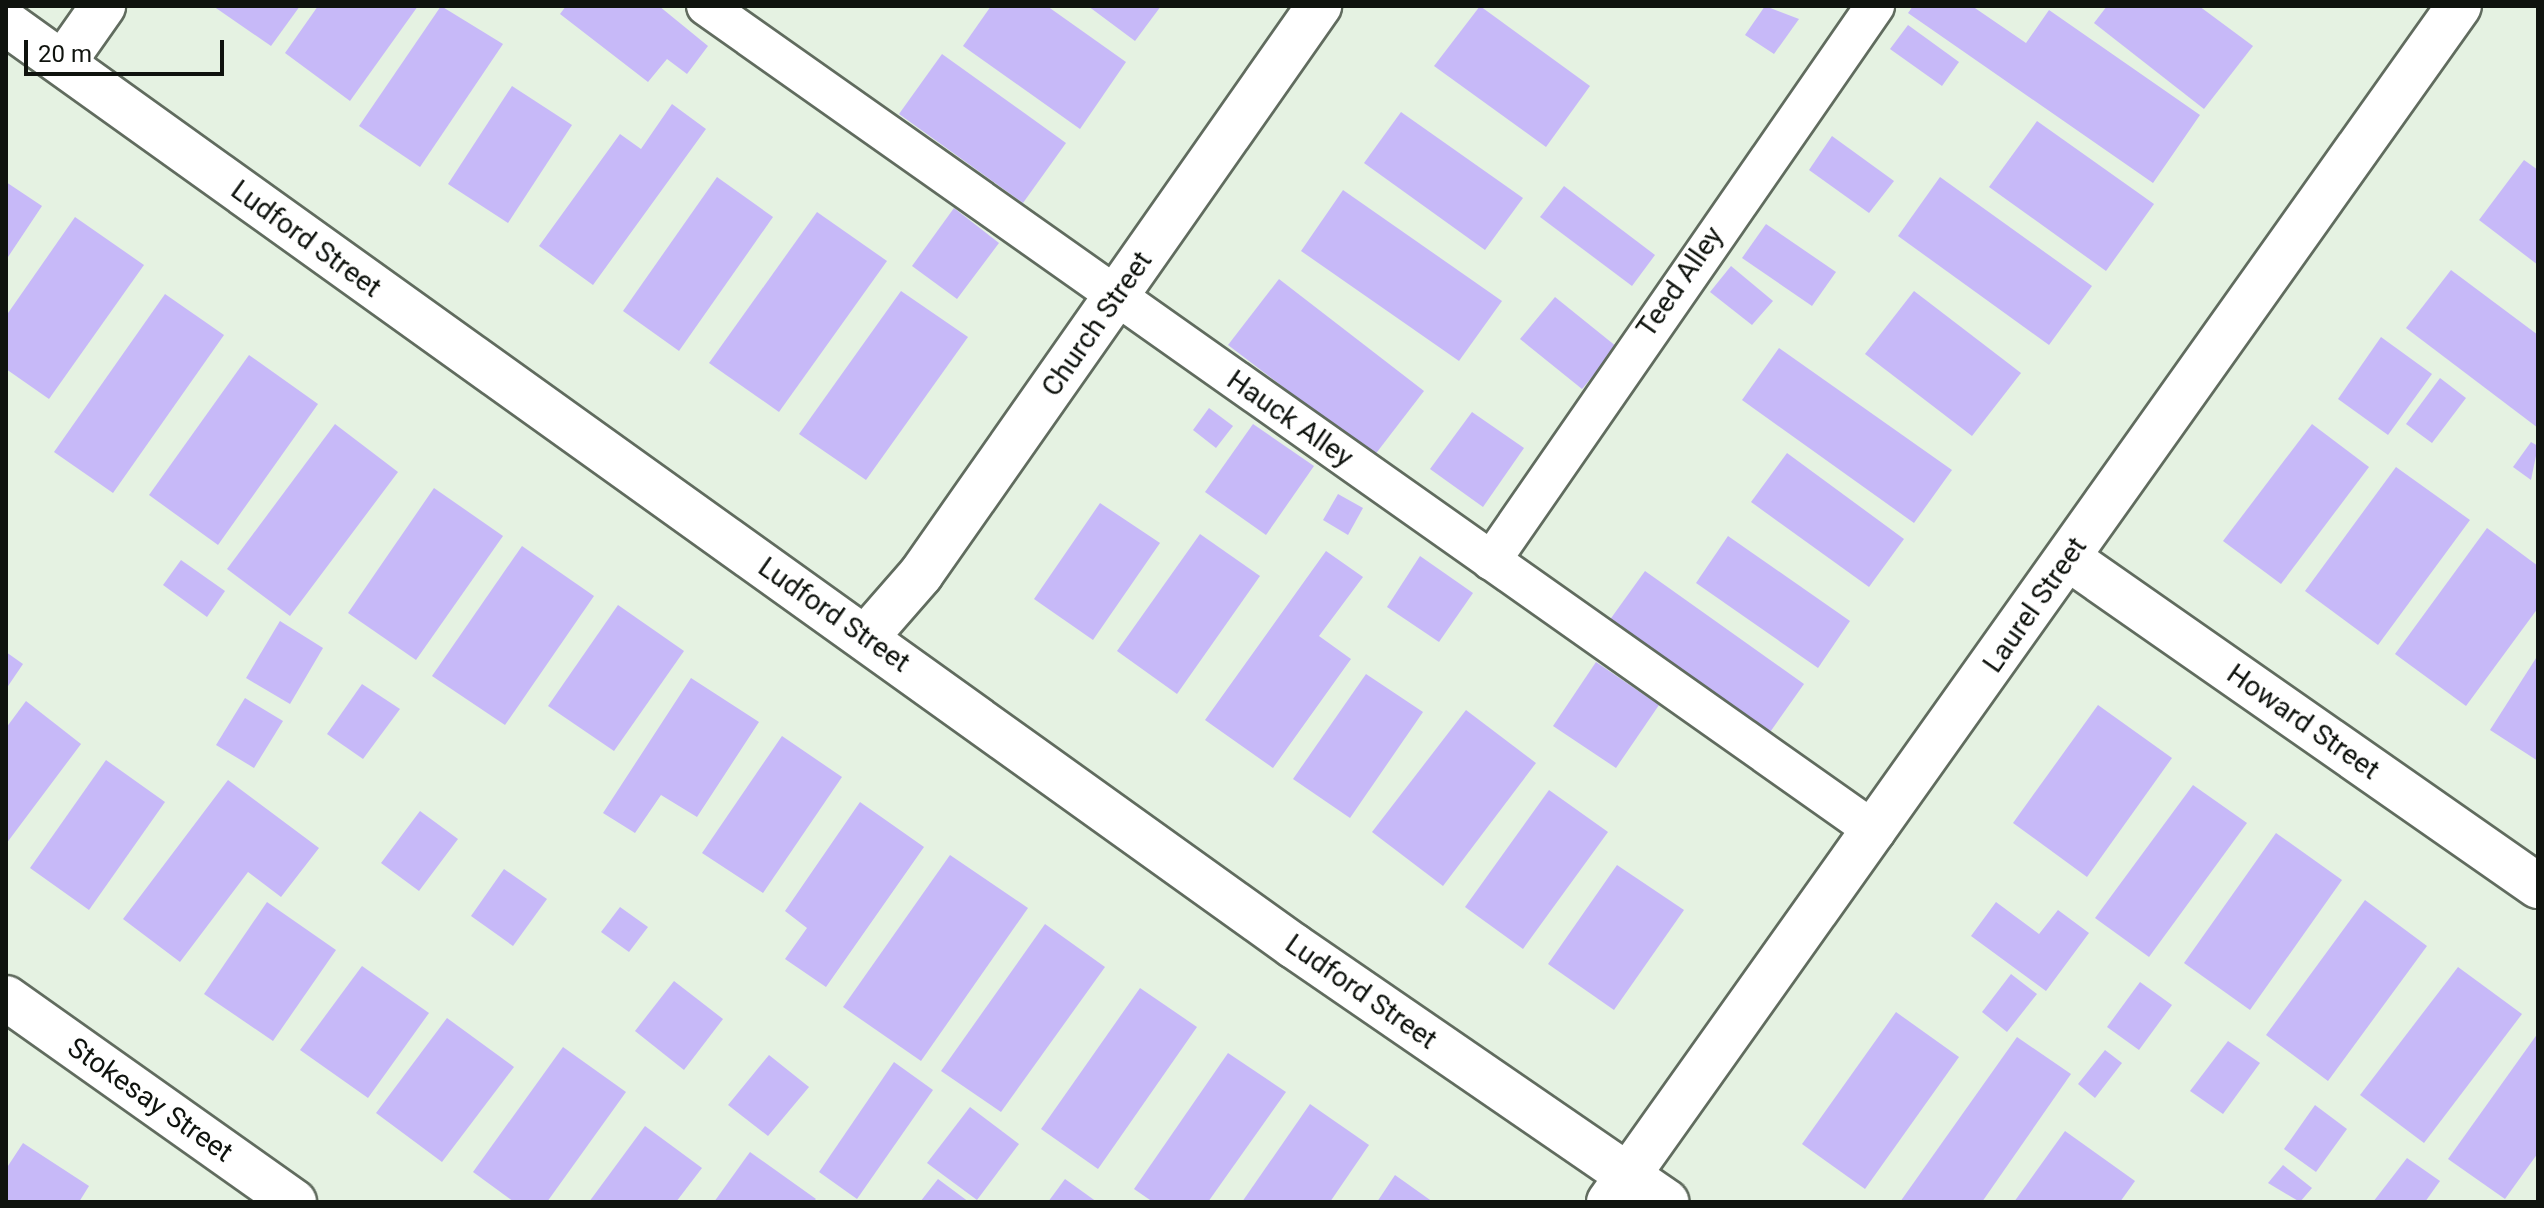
<!DOCTYPE html>
<html>
<head>
<meta charset="utf-8">
<style>
	body { margin:0 }
	#map { position:relative; width:2544px; height:1208px; overflow:hidden; background:#e5f2e2; font-family:Roboto,sans-serif }
	div>[style] { position:absolute }
	[style*='--x'] { left:calc(var(--x)*1px); top:calc(var(--y)*1px); width:calc(var(--w)*1px); rotate:calc(var(--a)*1deg) }
	.building>* { inset:0; background:#c7b9f8 }
	.roads { filter:drop-shadow(2px 0 #616c5f) drop-shadow(-2px 0 #616c5f) drop-shadow(0 2px #616c5f) drop-shadow(0 -2px #616c5f) }
	.lane>* { height:38px; margin:-19px; padding:0 19px; transform-origin:19px; border-radius:19px; background:#fff }
	.street>* { height:44px; margin:-22px; padding:0 22px; transform-origin:22px; border-radius:22px; background:#fff }
	span { translate:-50% -50%; white-space:nowrap; text-align:center; line-height:1.15; -webkit-text-stroke:6px #fff; paint-order:stroke }
	.street-label { font-size:28px; color:#0f130e }
	.frame { position:absolute; inset:0; border:8px solid #0f130e; pointer-events:none }
	.scale { position:absolute; left:24px; top:40px; width:200px; height:36px; box-sizing:border-box; border:4px solid #0f130e; border-top:0; padding-left:10px; font-size:24px; line-height:28px; white-space:nowrap; color:#0f130e; -webkit-text-stroke:6px #fff; paint-order:stroke }
</style>
</head>
<body>
<div id="map">
	<div class="building">
		<i style="clip-path:polygon(213px 6px,300px 6px,271px 46px)"></i>
		<i style="clip-path:polygon(318px 6px,418px 6px,350px 101px,285px 53px)"></i>
		<i style="clip-path:polygon(441px 6px,503px 44px,420px 167px,359px 126px)"></i>
		<i style="clip-path:polygon(566px 6px,659px 6px,708px 46px,687px 74px,667px 59px,648px 82px,560px 14px)"></i>
		<i style="clip-path:polygon(991px 6px,1047px 6px,1126px 62px,1080px 129px,963px 46px)"></i>
		<i style="clip-path:polygon(1088px 6px,1161px 6px,1135px 41px)"></i>
		<i style="clip-path:polygon(1480px 6px,1590px 86px,1546px 147px,1434px 66px)"></i>
		<i style="clip-path:polygon(1765px 6px,1799px 19px,1774px 54px,1745px 35px)"></i>
		<i style="clip-path:polygon(1913px 6px,1972px 6px,2026px 43px,2049px 10px,2200px 115px,2153px 183px,1908px 13px)"></i>
		<i style="clip-path:polygon(2107px 6px,2199px 6px,2253px 46px,2204px 109px,2094px 23px)"></i>
		<i style="clip-path:polygon(1908px 25px,1959px 62px,1942px 86px,1890px 49px)"></i>
		<i style="clip-path:polygon(942px 54px,1066px 143px,1023px 203px,899px 114px)"></i>
		<i style="clip-path:polygon(512px 86px,572px 125px,508px 223px,448px 184px)"></i>
		<i style="clip-path:polygon(672px 104px,706px 129px,593px 285px,539px 246px,620px 134px,641px 149px)"></i>
		<i style="clip-path:polygon(1401px 112px,1523px 198px,1485px 250px,1364px 163px)"></i>
		<i style="clip-path:polygon(2037px 121px,2154px 204px,2106px 271px,1989px 187px)"></i>
		<i style="clip-path:polygon(1832px 136px,1894px 181px,1869px 213px,1809px 170px)"></i>
		<i style="clip-path:polygon(2524px 160px,2538px 170px,2538px 265px,2479px 220px)"></i>
		<i style="clip-path:polygon(717px 177px,773px 217px,679px 351px,623px 311px)"></i>
		<i style="clip-path:polygon(1940px 177px,2092px 286px,2049px 345px,1898px 236px)"></i>
		<i style="clip-path:polygon(6px 182px,42px 206px,6px 260px)"></i>
		<i style="clip-path:polygon(1564px 186px,1655px 255px,1632px 286px,1540px 217px)"></i>
		<i style="clip-path:polygon(1343px 190px,1502px 301px,1459px 361px,1301px 251px)"></i>
		<i style="clip-path:polygon(954px 208px,999px 243px,957px 299px,912px 266px)"></i>
		<i style="clip-path:polygon(817px 212px,887px 261px,779px 412px,709px 363px)"></i>
		<i style="clip-path:polygon(75px 217px,144px 265px,49px 399px,6px 369px,6px 316px)"></i>
		<i style="clip-path:polygon(1766px 224px,1836px 272px,1812px 306px,1742px 258px)"></i>
		<i style="clip-path:polygon(1731px 266px,1773px 301px,1752px 325px,1710px 292px)"></i>
		<i style="clip-path:polygon(2451px 270px,2538px 335px,2538px 428px,2406px 328px)"></i>
		<i style="clip-path:polygon(1279px 279px,1424px 391px,1374px 456px,1228px 345px)"></i>
		<i style="clip-path:polygon(901px 291px,968px 337px,866px 480px,799px 434px)"></i>
		<i style="clip-path:polygon(1914px 291px,2021px 373px,1972px 436px,1865px 354px)"></i>
		<i style="clip-path:polygon(165px 294px,224px 335px,113px 493px,54px 452px)"></i>
		<i style="clip-path:polygon(1555px 297px,1617px 347px,1582px 389px,1520px 339px)"></i>
		<i style="clip-path:polygon(2381px 337px,2432px 374px,2388px 435px,2338px 399px)"></i>
		<i style="clip-path:polygon(1779px 348px,1952px 470px,1914px 523px,1742px 400px)"></i>
		<i style="clip-path:polygon(249px 355px,318px 404px,218px 545px,149px 495px)"></i>
		<i style="clip-path:polygon(2440px 378px,2466px 398px,2432px 443px,2406px 424px)"></i>
		<i style="clip-path:polygon(1209px 408px,1233px 426px,1216px 448px,1193px 430px)"></i>
		<i style="clip-path:polygon(1472px 412px,1524px 448px,1483px 507px,1430px 469px)"></i>
		<i style="clip-path:polygon(335px 424px,398px 472px,290px 616px,227px 569px)"></i>
		<i style="clip-path:polygon(1253px 424px,1314px 466px,1266px 535px,1205px 492px)"></i>
		<i style="clip-path:polygon(2312px 424px,2369px 467px,2281px 584px,2223px 541px)"></i>
		<i style="clip-path:polygon(2531px 442px,2538px 446px,2531px 480px,2513px 467px)"></i>
		<i style="clip-path:polygon(1787px 453px,1904px 539px,1869px 587px,1751px 502px)"></i>
		<i style="clip-path:polygon(2396px 467px,2470px 520px,2378px 645px,2305px 591px)"></i>
		<i style="clip-path:polygon(434px 488px,503px 536px,416px 660px,348px 613px)"></i>
		<i style="clip-path:polygon(1338px 494px,1363px 508px,1348px 535px,1323px 520px)"></i>
		<i style="clip-path:polygon(1100px 503px,1160px 543px,1093px 640px,1034px 599px)"></i>
		<i style="clip-path:polygon(2487px 528px,2538px 566px,2538px 608px,2466px 706px,2395px 654px)"></i>
		<i style="clip-path:polygon(1200px 534px,1260px 576px,1177px 694px,1117px 651px)"></i>
		<i style="clip-path:polygon(1728px 536px,1850px 621px,1818px 668px,1696px 583px)"></i>
		<i style="clip-path:polygon(522px 546px,594px 596px,505px 725px,432px 676px)"></i>
		<i style="clip-path:polygon(1326px 551px,1363px 577px,1319px 636px,1351px 659px,1273px 768px,1205px 720px)"></i>
		<i style="clip-path:polygon(1420px 556px,1473px 593px,1439px 642px,1387px 607px)"></i>
		<i style="clip-path:polygon(181px 560px,225px 591px,207px 617px,163px 585px)"></i>
		<i style="clip-path:polygon(1645px 571px,1804px 684px,1768px 735px,1609px 621px)"></i>
		<i style="clip-path:polygon(618px 605px,684px 651px,614px 751px,548px 706px)"></i>
		<i style="clip-path:polygon(280px 621px,323px 648px,290px 704px,246px 678px)"></i>
		<i style="clip-path:polygon(6px 652px,23px 664px,6px 689px)"></i>
		<i style="clip-path:polygon(2538px 655px,2538px 761px,2490px 730px)"></i>
		<i style="clip-path:polygon(1596px 662px,1659px 705px,1616px 768px,1553px 726px)"></i>
		<i style="clip-path:polygon(1366px 674px,1423px 712px,1350px 818px,1293px 779px)"></i>
		<i style="clip-path:polygon(691px 678px,759px 722px,697px 817px,661px 795px,635px 833px,603px 813px)"></i>
		<i style="clip-path:polygon(362px 684px,400px 709px,363px 759px,327px 734px)"></i>
		<i style="clip-path:polygon(245px 698px,283px 721px,254px 768px,216px 745px)"></i>
		<i style="clip-path:polygon(26px 701px,81px 744px,6px 844px,6px 728px)"></i>
		<i style="clip-path:polygon(2098px 705px,2172px 758px,2087px 877px,2013px 823px)"></i>
		<i style="clip-path:polygon(1466px 710px,1536px 763px,1443px 886px,1372px 832px)"></i>
		<i style="clip-path:polygon(782px 736px,842px 777px,763px 893px,702px 853px)"></i>
		<i style="clip-path:polygon(106px 760px,165px 802px,89px 910px,30px 868px)"></i>
		<i style="clip-path:polygon(228px 780px,319px 848px,281px 897px,248px 872px,180px 962px,123px 919px)"></i>
		<i style="clip-path:polygon(2193px 785px,2247px 823px,2149px 957px,2095px 918px)"></i>
		<i style="clip-path:polygon(1549px 790px,1608px 832px,1523px 949px,1465px 907px)"></i>
		<i style="clip-path:polygon(860px 802px,924px 847px,826px 987px,785px 959px,807px 928px,785px 911px)"></i>
		<i style="clip-path:polygon(420px 811px,458px 839px,419px 891px,381px 863px)"></i>
		<i style="clip-path:polygon(2276px 833px,2342px 880px,2250px 1010px,2184px 963px)"></i>
		<i style="clip-path:polygon(950px 855px,1028px 908px,921px 1061px,843px 1007px)"></i>
		<i style="clip-path:polygon(1617px 865px,1684px 910px,1614px 1010px,1548px 964px)"></i>
		<i style="clip-path:polygon(504px 869px,547px 899px,513px 946px,471px 916px)"></i>
		<i style="clip-path:polygon(2365px 900px,2427px 946px,2328px 1081px,2266px 1035px)"></i>
		<i style="clip-path:polygon(267px 902px,336px 950px,273px 1041px,204px 994px)"></i>
		<i style="clip-path:polygon(1996px 902px,2039px 934px,2058px 910px,2089px 933px,2046px 991px,1971px 936px)"></i>
		<i style="clip-path:polygon(620px 907px,648px 927px,629px 952px,601px 932px)"></i>
		<i style="clip-path:polygon(1045px 924px,1105px 967px,1001px 1112px,941px 1071px)"></i>
		<i style="clip-path:polygon(362px 966px,429px 1013px,368px 1098px,300px 1050px)"></i>
		<i style="clip-path:polygon(2458px 967px,2522px 1014px,2424px 1143px,2360px 1095px)"></i>
		<i style="clip-path:polygon(2011px 974px,2037px 994px,2007px 1032px,1982px 1012px)"></i>
		<i style="clip-path:polygon(674px 981px,723px 1019px,684px 1070px,635px 1031px)"></i>
		<i style="clip-path:polygon(2140px 982px,2172px 1005px,2139px 1050px,2107px 1027px)"></i>
		<i style="clip-path:polygon(1140px 988px,1197px 1027px,1098px 1169px,1041px 1129px)"></i>
		<i style="clip-path:polygon(1896px 1012px,1959px 1057px,1865px 1189px,1802px 1144px)"></i>
		<i style="clip-path:polygon(447px 1018px,514px 1067px,442px 1162px,376px 1113px)"></i>
		<i style="clip-path:polygon(2538px 1033px,2538px 1153px,2505px 1199px,2448px 1159px)"></i>
		<i style="clip-path:polygon(2017px 1037px,2071px 1074px,1982px 1202px,1900px 1202px)"></i>
		<i style="clip-path:polygon(2228px 1041px,2260px 1063px,2223px 1114px,2190px 1091px)"></i>
		<i style="clip-path:polygon(563px 1047px,626px 1092px,547px 1202px,514px 1202px,473px 1172px)"></i>
		<i style="clip-path:polygon(2105px 1050px,2122px 1063px,2095px 1098px,2078px 1084px)"></i>
		<i style="clip-path:polygon(1228px 1053px,1286px 1092px,1208px 1202px,1153px 1202px,1134px 1189px)"></i>
		<i style="clip-path:polygon(769px 1055px,809px 1087px,768px 1136px,728px 1105px)"></i>
		<i style="clip-path:polygon(894px 1062px,933px 1090px,857px 1199px,819px 1172px)"></i>
		<i style="clip-path:polygon(1310px 1104px,1369px 1145px,1330px 1202px,1242px 1202px)"></i>
		<i style="clip-path:polygon(2315px 1105px,2347px 1129px,2316px 1172px,2284px 1149px)"></i>
		<i style="clip-path:polygon(970px 1107px,1019px 1144px,977px 1200px,927px 1163px)"></i>
		<i style="clip-path:polygon(645px 1126px,702px 1168px,676px 1202px,589px 1202px)"></i>
		<i style="clip-path:polygon(2065px 1131px,2135px 1181px,2120px 1202px,2014px 1202px)"></i>
		<i style="clip-path:polygon(23px 1143px,89px 1186px,79px 1202px,6px 1202px,6px 1169px)"></i>
		<i style="clip-path:polygon(750px 1152px,816px 1199px,813px 1202px,714px 1202px)"></i>
		<i style="clip-path:polygon(2407px 1158px,2440px 1181px,2425px 1202px,2373px 1202px)"></i>
		<i style="clip-path:polygon(2283px 1165px,2312px 1188px,2300px 1202px,2268px 1183px)"></i>
		<i style="clip-path:polygon(1395px 1175px,1433px 1202px,1377px 1202px)"></i>
		<i style="clip-path:polygon(938px 1179px,969px 1202px,920px 1202px)"></i>
		<i style="clip-path:polygon(1065px 1179px,1097px 1202px,1048px 1202px)"></i>
	</div>
	<div class="roads">
		<div class="lane">
			<i style="--x:706;--y:6;--w:1432;--a:35.22"></i>
			<i style="--x:1491;--y:561;--w:675;--a:-55.32"></i>
		</div>
		<div class="street">
			<i style="--x:6;--y:23;--w:1585;--a:35.63"></i>
			<i style="--x:1294;--y:946;--w:452;--a:34.5"></i>
			<i style="--x:63;--y:63;--w:70;--a:-54.9"></i>
			<i style="--x:2068;--y:558;--w:573;--a:34.91"></i>
			<i style="--x:867;--y:636;--w:82;--a:-48.9"></i>
			<i style="--x:921;--y:574;--w:694;--a:-54.98"></i>
			<i style="--x:6;--y:998;--w:353;--a:35.3"></i>
			<i style="--x:1609;--y:1202;--w:1467;--a:-54.6"></i>
		</div>
	</div>
	<div class="street-label">
		<span style="left:306px;top:239px;rotate:36deg">Ludford Street</span>
		<span style="left:1680px;top:282px;rotate:-55deg">Teed Alley</span>
		<span style="left:1097px;top:324px;rotate:-55deg">Church Street</span>
		<span style="left:1290px;top:419px;rotate:35deg">Hauck Alley</span>
		<span style="left:2035px;top:605px;rotate:-55deg">Laurel Street</span>
		<span style="left:834px;top:615px;rotate:35deg">Ludford Street</span>
		<span style="left:2303px;top:722px;rotate:35deg">Howard Street</span>
		<span style="left:1361px;top:992px;rotate:35deg">Ludford Street</span>
		<span style="left:150px;top:1100px;rotate:35deg">Stokesay Street</span>
	</div>
	<div class="frame"></div>
	<div class="scale">20 m</div>
</div>
</body>
</html>
